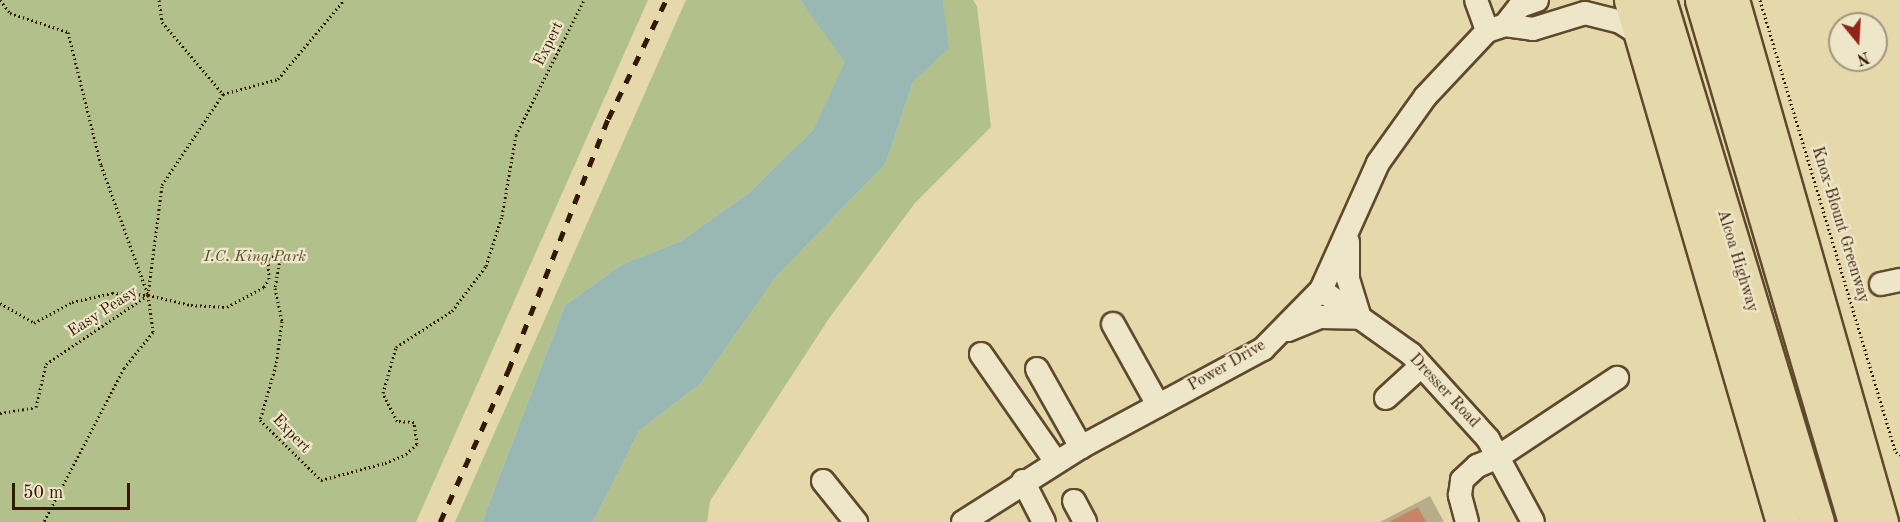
<!DOCTYPE html>
<html>
<head>
<meta charset="utf-8">
<style>
	body { margin:0 }
	#map { position:relative; width:1900px; height:522px; overflow:hidden; background:#e5d9ac; font-family:"Old Standard TT",serif }
	div>[style] { position:absolute }
	[style*='--x'] { left:calc(var(--x)*1px); top:calc(var(--y)*1px); width:calc(var(--w)*1px); rotate:calc(var(--a)*1deg) }
	.green>* { inset:0; background:#b2c08b }
	.water>* { inset:0; background:#99b8b3 }
	.shadow>* { inset:0; background:#0003 }
	.building>* { inset:0; background:#c98468 }
	.path>* { height:3px; margin-top:-1.5px; transform-origin:0; background:repeating-linear-gradient(90deg,#341900 0 1.5px,transparent 0 4.5px) }
	.roads { filter:drop-shadow(2px 0 #60492b) drop-shadow(-2px 0 #60492b) drop-shadow(0 2px #60492b) drop-shadow(0 -2px #60492b) }
	.minor>* { height:22px; margin:-11px; padding:0 11px; transform-origin:11px; border-radius:11px; background:#eee6c9 }
	.highway>* { height:33px; margin:-16.5px; padding:0 16.5px; transform-origin:16.5px; border-radius:16.5px; background:#e5d9ac }
	.rail>* { height:4.5px; margin-top:-2.25px; transform-origin:0; background:repeating-linear-gradient(90deg,#341900 0 10px,transparent 0 20px) }
	span { translate:-50% -50%; white-space:nowrap; text-align:center; line-height:1.15; -webkit-text-stroke:4.5px #eee6c9; paint-order:stroke }
	.street-label { font-size:16px; color:#341900 }
	.park-label { font-size:16px; color:#5a4b2a; font-style:italic }
	.north { position:absolute; left:1828px; top:12px; width:60px; height:60px; box-sizing:border-box; background:#eee6c9; border:2px solid #a49479; border-radius:50%; rotate:162deg; font-size:16px; font-weight:700; line-height:24px; text-align:center; color:#341900 }
	.north::after { content:''; display:block; margin:auto; width:21px; height:27px; background:#8f2418; clip-path:polygon(50% 0,100% 100%,50% 72%,0 100%) }
	.scale { position:absolute; left:12px; top:483px; width:118px; height:27px; box-sizing:border-box; border:3px solid #341900; border-top:0; padding-left:8px; font-size:18px; line-height:21px; white-space:nowrap; color:#341900; -webkit-text-stroke:4px #eee6c9; paint-order:stroke }
</style>
</head>
<body>
<div id="map">
	<div class="green">
		<i style="clip-path:polygon(0 0,648px 0,416px 522px,0 522px)"></i>
		<i style="clip-path:polygon(686px 0,800px 0,846px 62px,813px 130px,749px 193px,681px 241px,623px 264px,565px 305px,482px 522px,455px 522px)"></i>
		<i style="clip-path:polygon(943px 0,973px 0,977px 6px,991px 127px,915px 203px,830px 317px,710px 501px,707px 522px,593px 522px,639px 431px,701px 383px,776px 277px,886px 163px,913px 82px,948px 48px)"></i>
	</div>
	<div class="water">
		<i style="clip-path:polygon(800px 0,943px 0,949px 48px,913px 82px,886px 163px,776px 277px,701px 383px,639px 431px,593px 522px,482px 522px,565px 305px,623px 264px,681px 241px,749px 193px,813px 130px,845px 62px)"></i>
	</div>
	<div class="shadow">
		<i style="clip-path:polygon(1430px 496px,1444px 522px,1380px 522px)"></i>
	</div>
	<div class="building">
		<i style="clip-path:polygon(1418px 507px,1426px 522px,1389px 522px)"></i>
	</div>
	<div class="path">
		<i style="--x:0;--y:0;--w:16;--a:52"></i>
		<i style="--x:10;--y:13;--w:61;--a:18.1"></i>
		<i style="--x:68;--y:32;--w:137;--a:76.1"></i>
		<i style="--x:101;--y:165;--w:138;--a:70.1"></i>
		<i style="--x:148;--y:295;--w:44;--a:13.1"></i>
		<i style="--x:191;--y:305;--w:36;--a:3"></i>
		<i style="--x:227;--y:307;--w:42;--a:-28.4"></i>
		<i style="--x:264;--y:287;--w:9;--a:-58"></i>
		<i style="--x:269;--y:279;--w:21;--a:-93"></i>
		<i style="--x:268;--y:258;--w:14;--a:-17"></i>
		<i style="--x:281;--y:254;--w:35;--a:100"></i>
		<i style="--x:275;--y:288;--w:34;--a:78"></i>
		<i style="--x:282;--y:321;--w:44;--a:97.8"></i>
		<i style="--x:276;--y:365;--w:57;--a:106.2"></i>
		<i style="--x:260;--y:420;--w:86;--a:44.5"></i>
		<i style="--x:321;--y:480;--w:66;--a:-14.9"></i>
		<i style="--x:385;--y:463;--w:23;--a:-23"></i>
		<i style="--x:406;--y:454;--w:15;--a:-42"></i>
		<i style="--x:417;--y:444;--w:22;--a:-98"></i>
		<i style="--x:414;--y:422;--w:17;--a:-177"></i>
		<i style="--x:397;--y:421;--w:31;--a:-117"></i>
		<i style="--x:383;--y:393;--w:48;--a:-74.2"></i>
		<i style="--x:396;--y:347;--w:67;--a:-32.7"></i>
		<i style="--x:452;--y:311;--w:56;--a:-52.9"></i>
		<i style="--x:486;--y:266;--w:52;--a:-72.3"></i>
		<i style="--x:502;--y:216;--w:82;--a:-80.2"></i>
		<i style="--x:516;--y:135;--w:151;--a:-63.3"></i>
		<i style="--x:159;--y:0;--w:22;--a:82"></i>
		<i style="--x:162;--y:22;--w:94;--a:49.7"></i>
		<i style="--x:223;--y:94;--w:57;--a:-15.3"></i>
		<i style="--x:278;--y:79;--w:103;--a:-50.1"></i>
		<i style="--x:1760;--y:0;--w:472;--a:73.3"></i>
		<i style="--x:1896;--y:452;--w:5;--a:37"></i>
		<i style="--x:0;--y:303;--w:39;--a:30"></i>
		<i style="--x:34;--y:323;--w:43;--a:-28.9"></i>
		<i style="--x:72;--y:302;--w:41;--a:-12.7"></i>
		<i style="--x:112;--y:293;--w:36;--a:3"></i>
		<i style="--x:148;--y:295;--w:111;--a:-82.7"></i>
		<i style="--x:162;--y:185;--w:110;--a:-56.2"></i>
		<i style="--x:0;--y:413;--w:36;--a:-9"></i>
		<i style="--x:36;--y:407;--w:44;--a:-76.9"></i>
		<i style="--x:46;--y:364;--w:123;--a:-34.1"></i>
		<i style="--x:148;--y:295;--w:37;--a:82"></i>
		<i style="--x:153;--y:332;--w:46;--a:128.9"></i>
		<i style="--x:124;--y:368;--w:174;--a:117.5"></i>
	</div>
	<div class="roads">
		<div class="minor">
			<i style="--x:1476;--y:0;--w:33;--a:70"></i>
			<i style="--x:1505;--y:25;--w:24;--a:-52"></i>
			<i style="--x:1520;--y:6;--w:18;--a:-19"></i>
			<i style="--x:1881;--y:284;--w:19;--a:-12"></i>
			<i style="--x:1321;--y:290;--w:110;--a:35.4"></i>
			<i style="--x:1411;--y:354;--w:115;--a:47.8"></i>
			<i style="--x:1488;--y:439;--w:94;--a:61.5"></i>
			<i style="--x:1113;--y:324;--w:93;--a:60.9"></i>
			<i style="--x:1288;--y:330;--w:35;--a:-22"></i>
			<i style="--x:1321;--y:317;--w:39;--a:1"></i>
			<i style="--x:1360;--y:318;--w:41;--a:-107.1"></i>
			<i style="--x:1348;--y:279;--w:37;--a:-90"></i>
			<i style="--x:981;--y:354;--w:131;--a:55.2"></i>
			<i style="--x:1037;--y:369;--w:90;--a:60.6"></i>
			<i style="--x:1386;--y:398;--w:47;--a:-42.4"></i>
			<i style="--x:823;--y:481;--w:53;--a:51.2"></i>
			<i style="--x:1023;--y:481;--w:46;--a:62.9"></i>
			<i style="--x:1074;--y:501;--w:24;--a:62"></i>
			<i style="--x:963;--y:522;--w:140;--a:-32.4"></i>
			<i style="--x:1081;--y:447;--w:207;--a:-28.3"></i>
			<i style="--x:1263;--y:349;--w:83;--a:-45.5"></i>
			<i style="--x:1321;--y:290;--w:139;--a:-65.8"></i>
			<i style="--x:1378;--y:163;--w:81;--a:-54.5"></i>
			<i style="--x:1425;--y:97;--w:91;--a:-46.8"></i>
			<i style="--x:1487;--y:31;--w:19;--a:-18"></i>
			<i style="--x:1505;--y:25;--w:28;--a:8"></i>
			<i style="--x:1533;--y:29;--w:54;--a:-17.1"></i>
			<i style="--x:1585;--y:13;--w:36;--a:14"></i>
			<i style="--x:1620;--y:22;--w:26;--a:32"></i>
			<i style="--x:1467;--y:522;--w:28;--a:-105"></i>
			<i style="--x:1460;--y:495;--w:15;--a:-82"></i>
			<i style="--x:1462;--y:480;--w:21;--a:-43"></i>
			<i style="--x:1477;--y:466;--w:23;--a:-23"></i>
			<i style="--x:1498;--y:457;--w:143;--a:-33.6"></i>
		</div>
		<div class="highway">
			<i style="--x:1631;--y:0;--w:544;--a:73.77"></i>
			<i style="--x:1659;--y:0;--w:545;--a:73.16"></i>
			<i style="--x:1702;--y:0;--w:544;--a:73.66"></i>
			<i style="--x:1732;--y:0;--w:543;--a:74.07"></i>
		</div>
	</div>
	<div class="rail">
		<i style="--x:440;--y:522;--w:166;--a:-65.8"></i>
		<i style="--x:508;--y:371;--w:271;--a:-68.4"></i>
		<i style="--x:608;--y:119;--w:132;--a:-64"></i>
	</div>
	<div class="street-label">
		<span style="left:549px;top:44px;rotate:-64deg">Expert</span>
		<span style="left:1840px;top:225px;rotate:73deg">Knox-Blount Greenway</span>
		<span style="left:1737px;top:261px;rotate:73deg">Alcoa Highway</span>
		<span style="left:103px;top:312px;rotate:-33deg">Easy Peasy</span>
		<span style="left:1227px;top:366px;rotate:-30deg">Power Drive</span>
		<span style="left:1444px;top:391px;rotate:47deg">Dresser Road</span>
		<span style="left:291px;top:434px;rotate:46deg">Expert</span>
	</div>
	<div class="park-label">
		<span style="left:255px;top:257px">I.C. King Park</span>
	</div>
	<div class="north">N</div>
	<div class="scale">50 m</div>
</div>
</body>
</html>
